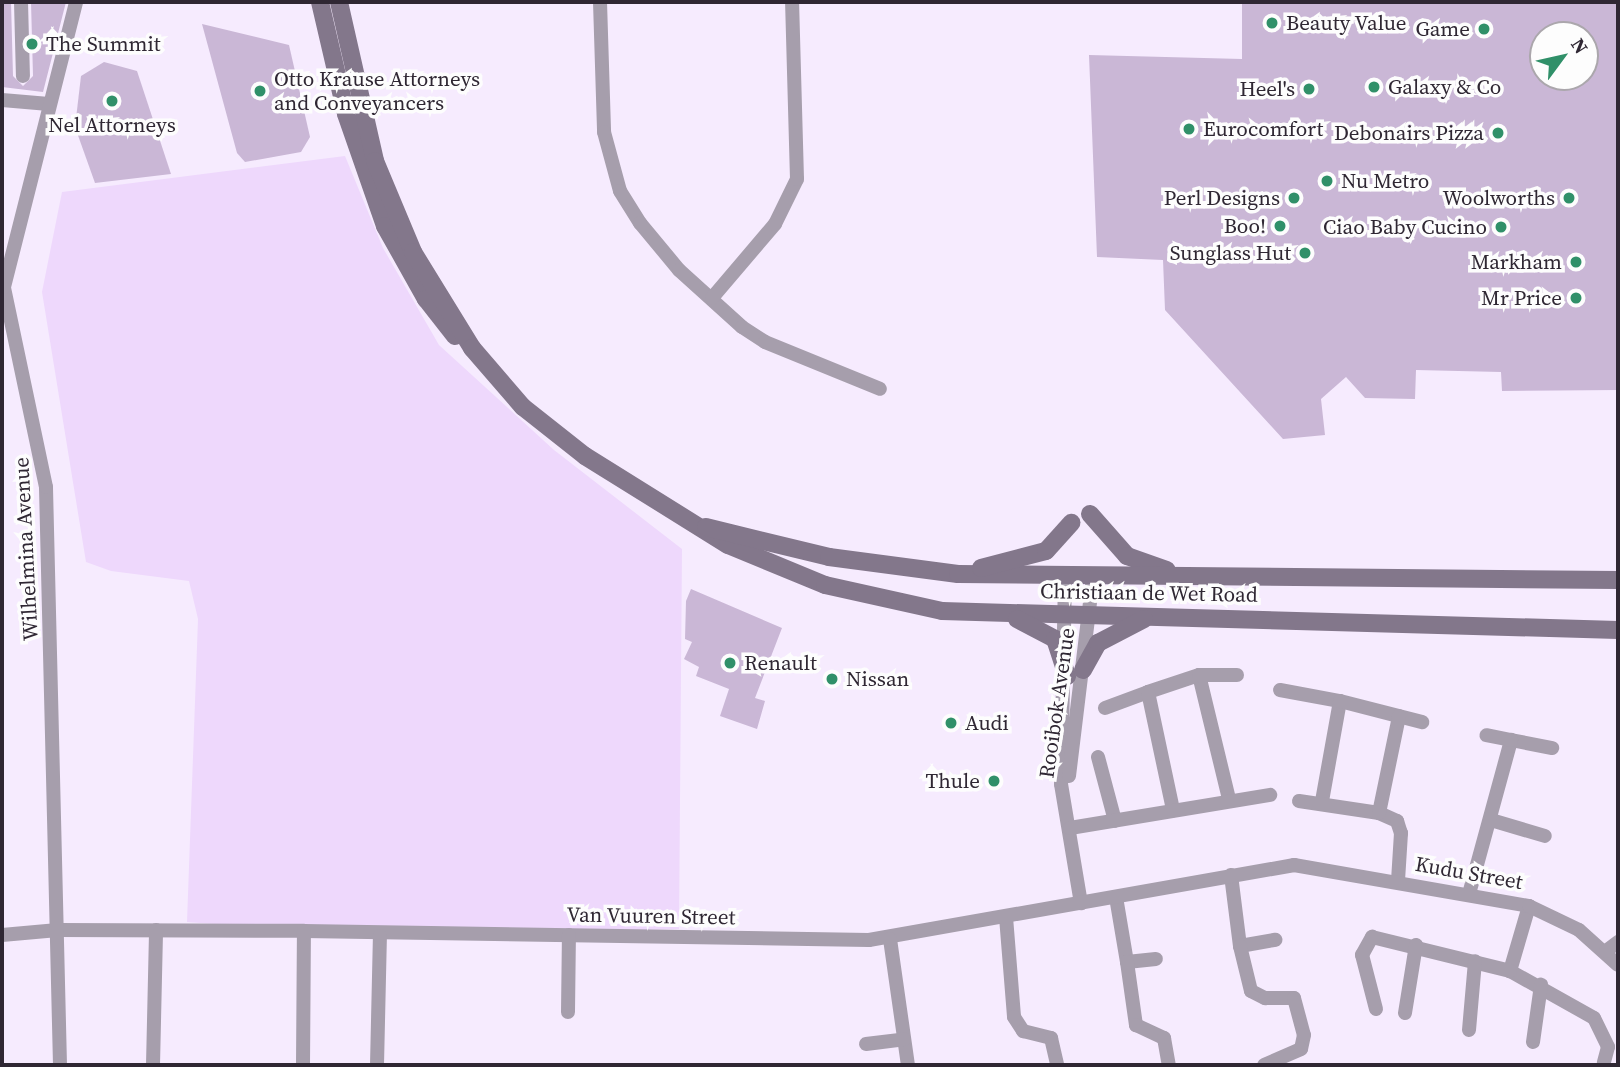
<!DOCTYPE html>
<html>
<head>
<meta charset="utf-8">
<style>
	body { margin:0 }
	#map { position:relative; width:1620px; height:1067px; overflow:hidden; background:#f6ebfe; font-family:"Source Serif 4",serif }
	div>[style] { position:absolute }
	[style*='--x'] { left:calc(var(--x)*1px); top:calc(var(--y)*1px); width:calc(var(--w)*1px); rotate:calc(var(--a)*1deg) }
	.green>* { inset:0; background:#eed8fc }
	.building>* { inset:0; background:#cab7d6 }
	.street>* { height:14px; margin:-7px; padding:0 7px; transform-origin:7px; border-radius:7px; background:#a69eac }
	.secondary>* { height:18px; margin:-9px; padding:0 9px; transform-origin:9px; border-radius:9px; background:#83778b }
	.dots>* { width:19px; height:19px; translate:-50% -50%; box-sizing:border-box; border:4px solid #fdfdfd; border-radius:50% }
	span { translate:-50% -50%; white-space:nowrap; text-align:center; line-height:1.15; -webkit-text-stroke:7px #fdfdfd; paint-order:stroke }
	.poi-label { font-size:21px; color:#2f2733 }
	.left { translate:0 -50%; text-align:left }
	.right { translate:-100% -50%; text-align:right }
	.street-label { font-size:21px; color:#2f2733 }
	.frame { position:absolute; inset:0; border:4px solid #2f2733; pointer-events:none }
	.north { position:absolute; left:1529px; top:21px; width:70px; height:70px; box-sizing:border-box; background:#fdfdfd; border:2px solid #aba7ac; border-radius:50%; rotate:57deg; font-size:19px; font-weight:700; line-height:28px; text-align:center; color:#2f2733 }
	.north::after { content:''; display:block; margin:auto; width:24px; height:32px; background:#309069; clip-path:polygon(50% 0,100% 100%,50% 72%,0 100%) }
</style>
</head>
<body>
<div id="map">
	<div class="green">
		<i style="clip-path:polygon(345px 156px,383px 248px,439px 345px,554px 450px,682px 549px,679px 929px,380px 936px,187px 922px,198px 619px,189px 581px,111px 571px,86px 562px,42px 292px,62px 192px)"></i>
	</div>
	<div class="building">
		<i style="clip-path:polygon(2px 2px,11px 2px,13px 76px,23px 86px,33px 76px,31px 2px,66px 2px,43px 92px,2px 87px)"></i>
		<i style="clip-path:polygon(evenodd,1242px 2px,1618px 2px,1618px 390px,1502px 391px,1501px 372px,1416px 370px,1415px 399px,1365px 398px,1346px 377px,1321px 399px,1325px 435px,1283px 439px,1165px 310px,1163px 260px,1097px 257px,1089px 55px,1242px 59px,1242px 2px,1543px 35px,1585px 35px,1585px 77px,1543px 77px,1543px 35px)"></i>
		<i style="clip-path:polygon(202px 24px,289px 45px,310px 137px,301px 152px,245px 162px,237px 153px)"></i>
		<i style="clip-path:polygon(104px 62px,137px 71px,171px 174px,95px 183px,75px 127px,81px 76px)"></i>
		<i style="clip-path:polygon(691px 589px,782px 628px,755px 698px,765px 701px,757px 729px,720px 716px,729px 689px,696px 676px,699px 667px,684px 659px,692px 642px,685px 639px,686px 601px)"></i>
	</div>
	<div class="street">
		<i style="--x:21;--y:2;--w:74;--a:88.5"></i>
		<i style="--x:600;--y:2;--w:130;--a:88.2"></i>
		<i style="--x:604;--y:132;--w:61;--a:74.8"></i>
		<i style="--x:620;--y:191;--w:38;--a:58"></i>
		<i style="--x:640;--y:223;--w:61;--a:50.3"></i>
		<i style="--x:679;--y:270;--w:85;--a:42.1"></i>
		<i style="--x:742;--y:327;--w:27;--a:33"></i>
		<i style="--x:765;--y:342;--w:124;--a:22.2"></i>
		<i style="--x:2;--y:100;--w:47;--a:4.9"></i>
		<i style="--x:712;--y:298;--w:97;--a:-49.6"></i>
		<i style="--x:775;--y:224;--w:50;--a:-63.9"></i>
		<i style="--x:797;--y:179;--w:177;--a:-91.6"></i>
		<i style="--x:1065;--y:578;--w:206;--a:91.1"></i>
		<i style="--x:1061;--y:784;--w:121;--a:80.5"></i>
		<i style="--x:1199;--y:675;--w:128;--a:76.4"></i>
		<i style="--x:1280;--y:690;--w:61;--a:10.4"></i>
		<i style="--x:1340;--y:701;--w:102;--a:100.2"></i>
		<i style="--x:1148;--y:692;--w:54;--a:-18.4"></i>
		<i style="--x:1199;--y:675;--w:38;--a:0"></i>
		<i style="--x:1340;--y:701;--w:85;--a:14.4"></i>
		<i style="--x:1105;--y:708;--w:46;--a:-20.4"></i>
		<i style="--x:1148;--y:692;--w:121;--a:78"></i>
		<i style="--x:1511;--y:740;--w:42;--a:11"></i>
		<i style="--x:1098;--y:757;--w:66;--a:75.1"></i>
		<i style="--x:1069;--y:776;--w:199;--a:-83.1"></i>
		<i style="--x:1299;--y:801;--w:81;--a:8.5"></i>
		<i style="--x:1379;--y:813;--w:20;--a:24"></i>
		<i style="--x:1397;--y:821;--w:13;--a:72"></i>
		<i style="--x:1401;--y:833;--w:48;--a:93.6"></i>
		<i style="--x:1379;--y:813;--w:99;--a:-78.3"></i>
		<i style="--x:1491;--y:820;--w:56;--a:16.5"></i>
		<i style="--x:1070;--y:828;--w:203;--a:-9.4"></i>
		<i style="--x:1231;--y:875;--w:72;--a:82.8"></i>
		<i style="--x:1240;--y:946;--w:36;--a:-10"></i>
		<i style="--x:1469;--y:894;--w:160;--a:-74.7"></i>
		<i style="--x:1511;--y:740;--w:25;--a:-169"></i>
		<i style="--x:1116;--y:897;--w:66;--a:80.4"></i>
		<i style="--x:1127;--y:962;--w:29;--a:-6"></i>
		<i style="--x:1529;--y:906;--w:68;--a:106.3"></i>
		<i style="--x:1510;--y:971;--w:96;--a:29.2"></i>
		<i style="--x:1594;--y:1018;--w:32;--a:64"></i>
		<i style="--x:1608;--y:1047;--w:16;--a:105"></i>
		<i style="--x:1006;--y:917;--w:100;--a:85.4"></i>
		<i style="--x:1014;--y:1017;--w:17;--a:57"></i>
		<i style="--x:1023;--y:1031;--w:29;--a:14"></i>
		<i style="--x:1051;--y:1038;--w:28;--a:77"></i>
		<i style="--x:2;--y:935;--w:56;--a:-5.1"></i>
		<i style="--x:58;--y:930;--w:246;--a:0.2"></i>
		<i style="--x:304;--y:931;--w:565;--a:0.91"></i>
		<i style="--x:869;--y:940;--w:432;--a:-10"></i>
		<i style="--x:1294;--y:865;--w:239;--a:9.9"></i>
		<i style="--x:1529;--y:906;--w:55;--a:25.6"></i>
		<i style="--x:1579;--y:930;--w:52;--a:41.9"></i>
		<i style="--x:890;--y:939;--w:127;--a:81.9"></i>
		<i style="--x:1240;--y:946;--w:46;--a:76.3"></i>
		<i style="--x:1251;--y:991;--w:16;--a:27"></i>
		<i style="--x:1265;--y:998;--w:29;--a:0"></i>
		<i style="--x:1294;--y:998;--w:38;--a:75"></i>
		<i style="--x:1304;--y:1035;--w:14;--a:102"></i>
		<i style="--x:1301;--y:1049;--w:40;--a:156.6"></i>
		<i style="--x:1606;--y:951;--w:15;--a:-37"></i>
		<i style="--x:1127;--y:962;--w:64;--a:81.9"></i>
		<i style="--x:1136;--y:1025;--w:31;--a:25"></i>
		<i style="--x:1164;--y:1038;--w:27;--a:80"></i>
		<i style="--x:1376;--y:1009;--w:56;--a:-104.5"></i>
		<i style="--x:1362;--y:955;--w:21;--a:-61"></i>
		<i style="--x:1372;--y:937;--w:142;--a:13.8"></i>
		<i style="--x:568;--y:1012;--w:77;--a:-89.3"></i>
		<i style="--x:1405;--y:1013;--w:69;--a:-80.8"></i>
		<i style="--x:1469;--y:1030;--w:69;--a:-85"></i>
		<i style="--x:1533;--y:1042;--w:58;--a:-82"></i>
		<i style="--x:866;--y:1044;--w:38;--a:-7"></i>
		<i style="--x:60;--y:1065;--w:578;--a:-91.39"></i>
		<i style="--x:46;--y:487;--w:204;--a:-101.9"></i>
		<i style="--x:4;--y:287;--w:294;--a:-75.8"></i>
		<i style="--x:153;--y:1065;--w:135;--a:-88.7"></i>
		<i style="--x:303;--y:1065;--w:134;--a:-89.6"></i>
		<i style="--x:377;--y:1065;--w:129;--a:-88.7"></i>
	</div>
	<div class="secondary">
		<i style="--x:320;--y:2;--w:115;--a:76.9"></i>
		<i style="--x:346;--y:114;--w:119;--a:70.8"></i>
		<i style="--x:385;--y:226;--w:84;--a:60.7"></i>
		<i style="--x:426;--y:299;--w:47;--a:51.9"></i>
		<i style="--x:339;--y:2;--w:163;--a:77.2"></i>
		<i style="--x:375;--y:161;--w:99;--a:67.3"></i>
		<i style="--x:413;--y:252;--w:113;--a:58.4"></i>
		<i style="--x:472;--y:348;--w:78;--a:49.2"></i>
		<i style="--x:523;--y:407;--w:79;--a:38.3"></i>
		<i style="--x:585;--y:456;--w:168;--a:31.9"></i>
		<i style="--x:728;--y:545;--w:105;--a:22.4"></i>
		<i style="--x:825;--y:585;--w:120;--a:12.5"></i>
		<i style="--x:942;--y:611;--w:676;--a:1.61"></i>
		<i style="--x:1090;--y:514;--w:56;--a:48.6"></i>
		<i style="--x:1127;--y:556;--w:42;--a:19.3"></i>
		<i style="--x:706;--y:527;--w:127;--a:13.7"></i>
		<i style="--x:829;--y:557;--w:130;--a:7.5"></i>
		<i style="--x:958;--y:574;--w:660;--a:0.52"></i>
		<i style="--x:981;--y:568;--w:67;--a:-14.7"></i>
		<i style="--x:1046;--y:551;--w:38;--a:-48"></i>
		<i style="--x:1017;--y:619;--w:43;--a:27.8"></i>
		<i style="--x:1055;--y:639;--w:39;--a:72"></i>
		<i style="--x:1083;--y:670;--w:31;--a:-61"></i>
		<i style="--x:1098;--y:643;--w:52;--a:-27.6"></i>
	</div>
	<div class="dots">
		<i style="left:1272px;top:23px;background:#309069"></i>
		<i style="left:1484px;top:29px;background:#309069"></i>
		<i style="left:32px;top:44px;background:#309069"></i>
		<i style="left:1374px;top:87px;background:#309069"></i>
		<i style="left:1309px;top:89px;background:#309069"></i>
		<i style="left:260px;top:91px;background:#309069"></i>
		<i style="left:112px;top:101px;background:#309069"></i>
		<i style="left:1189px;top:129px;background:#309069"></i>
		<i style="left:1498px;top:133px;background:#309069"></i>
		<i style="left:1327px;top:181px;background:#309069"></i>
		<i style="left:1294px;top:198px;background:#309069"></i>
		<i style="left:1569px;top:198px;background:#309069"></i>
		<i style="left:1280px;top:226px;background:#309069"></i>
		<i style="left:1501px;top:227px;background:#309069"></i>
		<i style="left:1305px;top:253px;background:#309069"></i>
		<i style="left:1576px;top:262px;background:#309069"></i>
		<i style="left:1576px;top:298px;background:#309069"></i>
		<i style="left:730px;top:663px;background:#309069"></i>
		<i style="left:832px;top:679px;background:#309069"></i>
		<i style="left:951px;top:723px;background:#309069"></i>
		<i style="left:994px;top:781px;background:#309069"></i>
	</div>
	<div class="poi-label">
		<span class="left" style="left:1286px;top:23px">Beauty Value</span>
		<span class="right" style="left:1470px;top:29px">Game</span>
		<span class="left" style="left:46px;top:44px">The Summit</span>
		<span class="left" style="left:274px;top:91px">Otto Krause Attorneys<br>and Conveyancers</span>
		<span class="left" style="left:1388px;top:87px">Galaxy &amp; Co</span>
		<span class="right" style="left:1295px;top:89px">Heel's</span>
		<span style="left:112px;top:125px">Nel Attorneys</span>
		<span class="left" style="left:1203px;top:129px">Eurocomfort</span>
		<span class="right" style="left:1484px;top:133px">Debonairs Pizza</span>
		<span class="left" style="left:1341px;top:181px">Nu Metro</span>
		<span class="right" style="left:1280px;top:198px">Perl Designs</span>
		<span class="right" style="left:1555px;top:198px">Woolworths</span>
		<span class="right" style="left:1266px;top:226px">Boo!</span>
		<span class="right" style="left:1487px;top:227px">Ciao Baby Cucino</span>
		<span class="right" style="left:1291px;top:253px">Sunglass Hut</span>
		<span class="right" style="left:1562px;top:262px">Markham</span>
		<span class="right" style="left:1562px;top:298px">Mr Price</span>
		<span class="left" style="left:744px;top:663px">Renault</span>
		<span class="left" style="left:846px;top:679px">Nissan</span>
		<span class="left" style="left:965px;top:723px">Audi</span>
		<span class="right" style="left:980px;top:781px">Thule</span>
	</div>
	<div class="street-label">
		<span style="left:26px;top:549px;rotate:-93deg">Wilhelmina Avenue</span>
		<span style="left:1149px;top:593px;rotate:1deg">Christiaan de Wet Road</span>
		<span style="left:1057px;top:703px;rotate:-82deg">Rooibok Avenue</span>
		<span style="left:1469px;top:873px;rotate:10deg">Kudu Street</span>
		<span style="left:651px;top:916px;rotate:1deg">Van Vuuren Street</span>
	</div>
	<div class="frame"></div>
	<div class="north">N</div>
</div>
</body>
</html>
